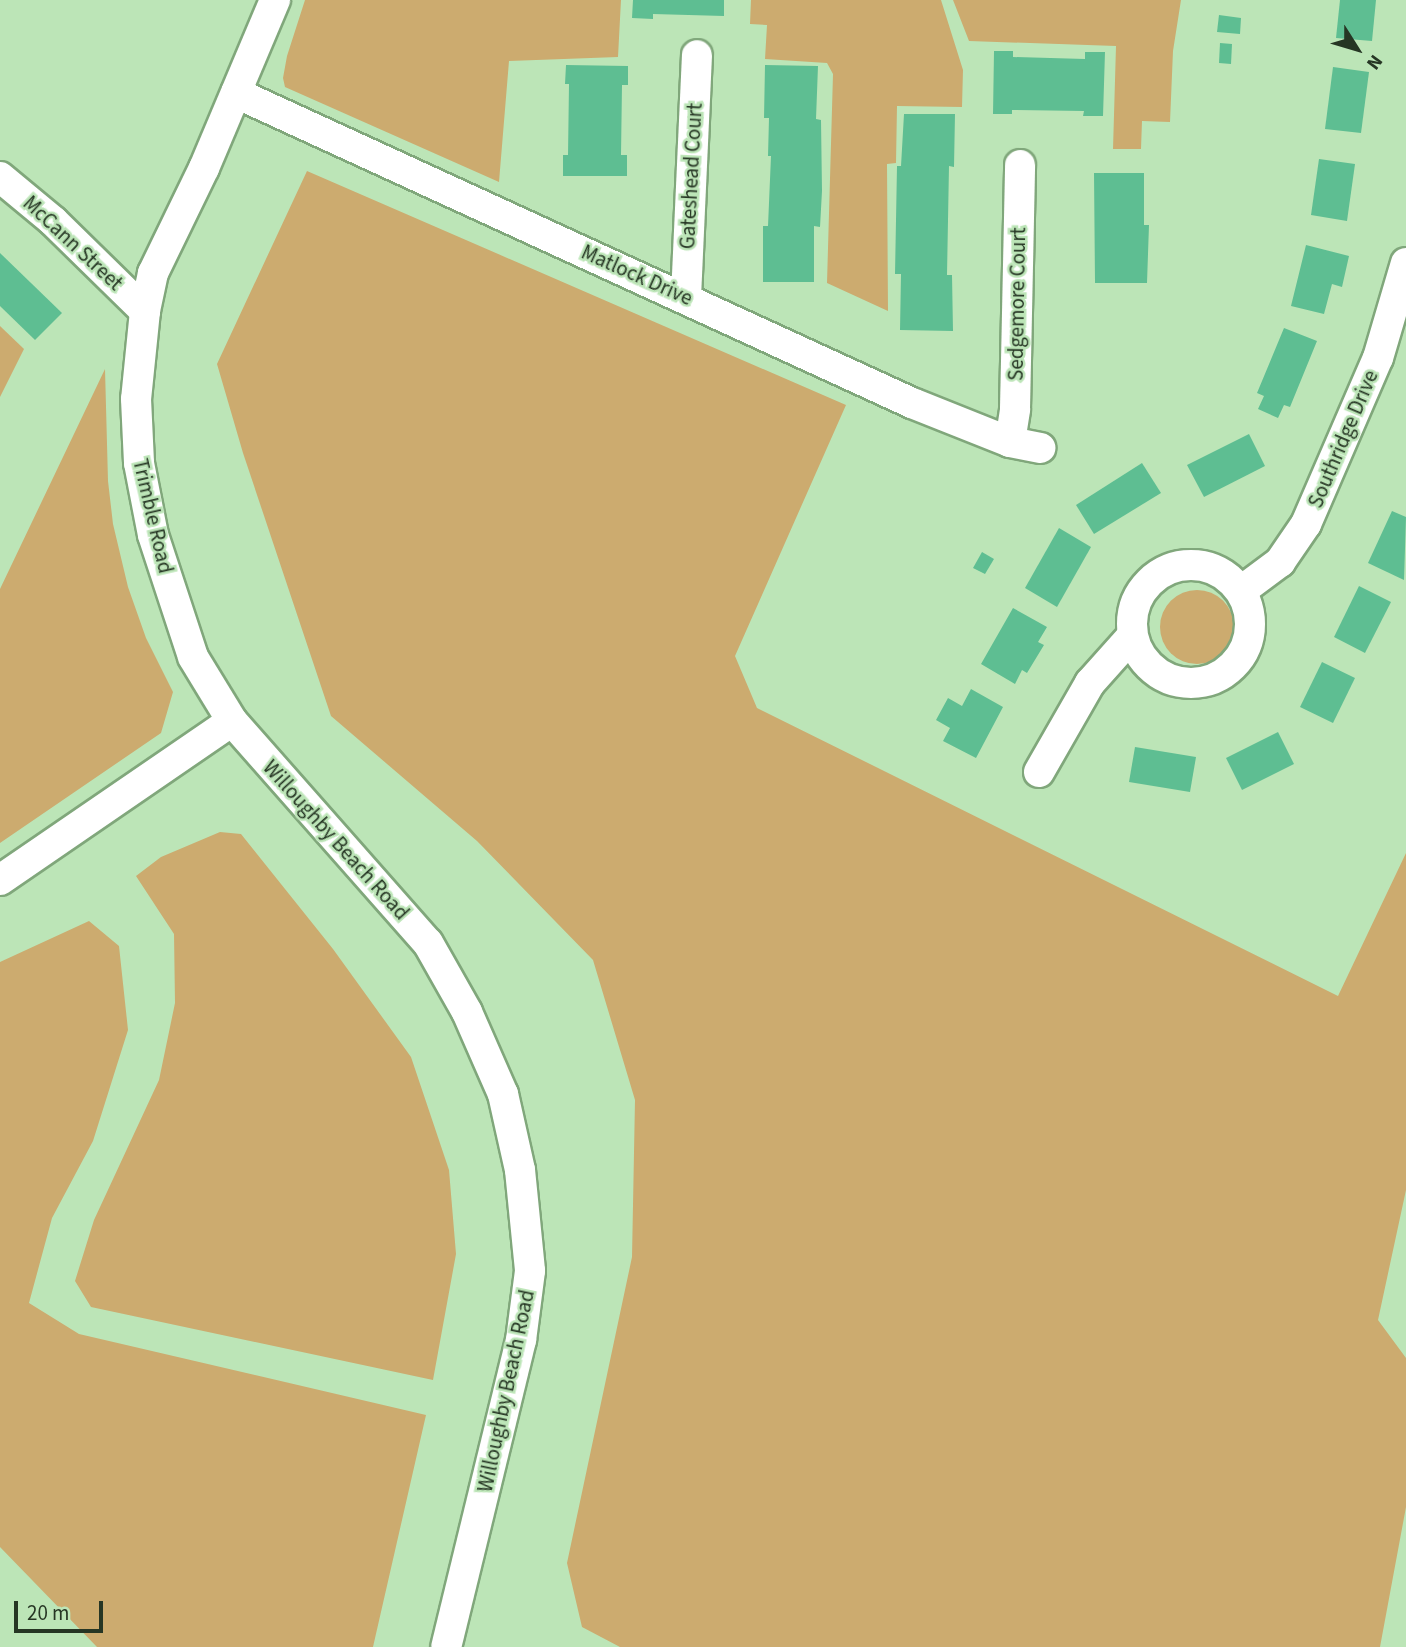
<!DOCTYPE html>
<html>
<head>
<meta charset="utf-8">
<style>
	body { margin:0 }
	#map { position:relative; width:1406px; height:1647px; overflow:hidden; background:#bce5b7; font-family:"Source Sans 3",sans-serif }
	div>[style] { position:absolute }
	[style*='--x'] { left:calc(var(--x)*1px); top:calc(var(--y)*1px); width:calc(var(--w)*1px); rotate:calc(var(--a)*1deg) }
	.green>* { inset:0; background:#ccab6f }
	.round { border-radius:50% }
	.building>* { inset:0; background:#5ebe92 }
	.roads { filter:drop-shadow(2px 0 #80a77b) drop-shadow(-2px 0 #80a77b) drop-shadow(0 2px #80a77b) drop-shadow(0 -2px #80a77b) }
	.minor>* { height:30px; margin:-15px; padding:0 15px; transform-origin:15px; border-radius:15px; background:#fff }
	.minor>.ring { margin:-15px; padding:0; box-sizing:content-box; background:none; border:30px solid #fff; border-radius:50% }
	span { translate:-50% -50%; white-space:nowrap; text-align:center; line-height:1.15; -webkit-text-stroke:5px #bce5b7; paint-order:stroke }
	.street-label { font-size:21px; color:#263624 }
	.north { position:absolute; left:1322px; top:14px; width:70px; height:70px; -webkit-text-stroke:5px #bce5b7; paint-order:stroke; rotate:127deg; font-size:19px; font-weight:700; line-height:28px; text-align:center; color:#263624 }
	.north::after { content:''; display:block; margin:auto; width:24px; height:32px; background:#263624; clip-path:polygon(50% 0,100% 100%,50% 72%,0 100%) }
	.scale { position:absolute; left:14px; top:1601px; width:89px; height:32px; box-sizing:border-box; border:4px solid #263624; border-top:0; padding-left:9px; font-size:21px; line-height:24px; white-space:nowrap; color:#263624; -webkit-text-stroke:5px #bce5b7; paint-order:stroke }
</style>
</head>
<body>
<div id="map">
	<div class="green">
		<i style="clip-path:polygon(305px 0,621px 0,618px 57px,509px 61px,499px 182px,285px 87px,283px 78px,287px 56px)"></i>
		<i style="clip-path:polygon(751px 0,941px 0,963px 70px,962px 107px,897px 106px,896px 163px,887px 164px,888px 311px,827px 283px,833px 74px,827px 63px,765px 59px,767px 25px,750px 24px)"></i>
		<i style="clip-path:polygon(953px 0,1181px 0,1173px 51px,1170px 122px,1142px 121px,1141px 149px,1113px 149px,1116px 46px,969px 41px)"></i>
		<i style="clip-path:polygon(307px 171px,846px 405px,735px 656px,757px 708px,1338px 996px,1406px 853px,1406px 1190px,1378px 1320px,1406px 1358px,1406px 1507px,1380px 1647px,620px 1647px,582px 1627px,567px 1563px,632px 1257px,635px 1100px,593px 960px,477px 841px,331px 716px,243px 453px,217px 364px)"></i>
		<i style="clip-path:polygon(0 326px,24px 349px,0 397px)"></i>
		<i style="clip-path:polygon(105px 369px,108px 481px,113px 524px,128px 587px,146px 638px,173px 692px,161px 733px,0 843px,0 589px)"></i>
		<i class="round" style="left:1160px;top:590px;width:74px;height:74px"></i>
		<i style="clip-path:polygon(220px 832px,241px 834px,333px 949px,411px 1057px,449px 1170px,456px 1254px,433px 1380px,91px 1307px,75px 1281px,94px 1220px,159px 1080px,175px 1003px,174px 934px,136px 876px,161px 857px)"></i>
		<i style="clip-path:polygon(89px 921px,119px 946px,128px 1030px,93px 1141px,52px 1218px,29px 1303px,79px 1334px,426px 1415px,373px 1647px,97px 1647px,0 1547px,0 962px)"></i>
	</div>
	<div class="building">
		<i style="clip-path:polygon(633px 0,724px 0,724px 16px,653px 14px,653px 19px,632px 18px)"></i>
		<i style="clip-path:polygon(1340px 0,1376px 0,1372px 41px,1336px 38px)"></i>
		<i style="clip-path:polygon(1219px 15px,1241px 18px,1240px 34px,1217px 32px)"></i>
		<i style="clip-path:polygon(1220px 43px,1232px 44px,1231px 64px,1219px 63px)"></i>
		<i style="clip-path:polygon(994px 51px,1013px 51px,1013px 57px,1085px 59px,1085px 52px,1105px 52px,1103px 116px,1083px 116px,1084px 111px,1012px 110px,1012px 114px,993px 114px)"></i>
		<i style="clip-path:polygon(566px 65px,628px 66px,628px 85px,622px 85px,621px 155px,627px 155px,627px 176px,563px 176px,563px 155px,568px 155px,569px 84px,565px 84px)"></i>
		<i style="clip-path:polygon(765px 65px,818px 66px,816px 119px,821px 120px,822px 191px,820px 227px,814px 226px,814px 282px,763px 282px,763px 226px,768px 226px,771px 156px,768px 156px,769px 118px,764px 118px)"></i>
		<i style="clip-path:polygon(1333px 67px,1369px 72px,1361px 133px,1325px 129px)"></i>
		<i style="clip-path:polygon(904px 114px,955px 114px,954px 167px,949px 166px,947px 275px,952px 275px,953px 331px,900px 330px,901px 274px,895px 274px,897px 166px,901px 166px)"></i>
		<i style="clip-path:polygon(1319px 159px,1355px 164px,1347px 221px,1311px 215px)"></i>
		<i style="clip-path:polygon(1094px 173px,1144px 173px,1144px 225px,1149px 225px,1147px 283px,1095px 283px)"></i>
		<i style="clip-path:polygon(1306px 245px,1349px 256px,1342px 287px,1332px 284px,1324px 314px,1291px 306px)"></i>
		<i style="clip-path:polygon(0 253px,62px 313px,35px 340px,0 306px)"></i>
		<i style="clip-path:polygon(1284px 328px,1317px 341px,1290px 407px,1284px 405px,1278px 418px,1258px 409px,1264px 396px,1257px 393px)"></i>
		<i style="clip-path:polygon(1249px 434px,1265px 466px,1204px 497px,1187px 465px)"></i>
		<i style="clip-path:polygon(1142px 463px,1161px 493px,1094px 534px,1076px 505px)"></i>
		<i style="clip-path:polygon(1392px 511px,1406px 517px,1404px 580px,1368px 563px)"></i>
		<i style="clip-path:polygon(1059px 528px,1091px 547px,1057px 607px,1025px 588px)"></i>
		<i style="clip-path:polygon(982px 552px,994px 559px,985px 574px,973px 568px)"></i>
		<i style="clip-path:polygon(1359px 586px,1391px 602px,1365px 653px,1334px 637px)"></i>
		<i style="clip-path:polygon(1013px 608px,1047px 627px,1038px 642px,1044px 645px,1027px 673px,1022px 670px,1015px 684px,981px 664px)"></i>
		<i style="clip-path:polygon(1322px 662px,1355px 678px,1333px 723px,1300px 707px)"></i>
		<i style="clip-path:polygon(971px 689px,1003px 707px,976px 758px,943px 741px,950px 728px,936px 720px,948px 698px,962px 706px)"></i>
		<i style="clip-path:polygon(1278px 732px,1294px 764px,1242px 790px,1226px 758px)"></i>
		<i style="clip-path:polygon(1135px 747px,1196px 757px,1190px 792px,1129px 782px)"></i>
	</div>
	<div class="roads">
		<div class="minor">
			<i style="--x:275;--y:0;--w:182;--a:112.9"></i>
			<i style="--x:204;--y:168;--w:117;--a:115.9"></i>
			<i style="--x:153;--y:273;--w:39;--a:102"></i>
			<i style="--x:145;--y:311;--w:88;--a:95.8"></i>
			<i style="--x:136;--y:399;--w:64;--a:87.3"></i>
			<i style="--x:139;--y:463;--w:73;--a:79"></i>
			<i style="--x:153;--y:535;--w:128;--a:71.8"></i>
			<i style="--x:193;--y:657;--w:75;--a:58.6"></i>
			<i style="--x:232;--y:721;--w:296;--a:48.6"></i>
			<i style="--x:428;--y:943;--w:79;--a:60.5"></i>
			<i style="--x:467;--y:1012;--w:90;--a:66.3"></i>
			<i style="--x:503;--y:1094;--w:78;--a:77.4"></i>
			<i style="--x:520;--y:1170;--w:101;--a:84.3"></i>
			<i style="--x:530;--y:1271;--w:70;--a:97.4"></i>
			<i style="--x:521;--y:1340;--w:316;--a:103.7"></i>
			<i style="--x:236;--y:93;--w:744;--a:24.64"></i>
			<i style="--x:912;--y:403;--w:105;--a:21.7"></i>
			<i style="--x:1010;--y:442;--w:31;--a:11"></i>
			<i style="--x:0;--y:177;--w:69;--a:39.7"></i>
			<i style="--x:53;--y:221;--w:129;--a:44.4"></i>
			<i style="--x:686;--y:297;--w:242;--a:-87.4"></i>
			<i style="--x:1010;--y:442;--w:33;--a:-81"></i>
			<i style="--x:1015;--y:409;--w:244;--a:-88.8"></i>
			<i class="ring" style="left:1132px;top:565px;width:88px;height:88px"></i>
			<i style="--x:1241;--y:591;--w:49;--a:-36.6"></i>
			<i style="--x:1280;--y:562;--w:46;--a:-55.6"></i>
			<i style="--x:1306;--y:524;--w:181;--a:-66.6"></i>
			<i style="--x:1378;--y:358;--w:99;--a:-73.6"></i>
			<i style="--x:1039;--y:772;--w:103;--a:-60.2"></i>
			<i style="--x:1090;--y:683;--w:63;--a:-48.2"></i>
			<i style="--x:0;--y:880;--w:281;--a:-34.4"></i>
		</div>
	</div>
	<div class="street-label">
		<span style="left:691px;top:176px;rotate:-87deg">Gateshead Court</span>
		<span style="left:73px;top:243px;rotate:43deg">McCann Street</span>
		<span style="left:637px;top:275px;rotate:24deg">Matlock Drive</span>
		<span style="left:1017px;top:304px;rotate:-89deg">Sedgemore Court</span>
		<span style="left:1343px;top:439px;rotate:-67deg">Southridge Drive</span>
		<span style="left:153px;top:516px;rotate:77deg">Trimble Road</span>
		<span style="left:336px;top:840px;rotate:48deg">Willoughby Beach Road</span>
		<span style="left:506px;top:1391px;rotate:-78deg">Willoughby Beach Road</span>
	</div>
	<div class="north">N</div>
	<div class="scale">20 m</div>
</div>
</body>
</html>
